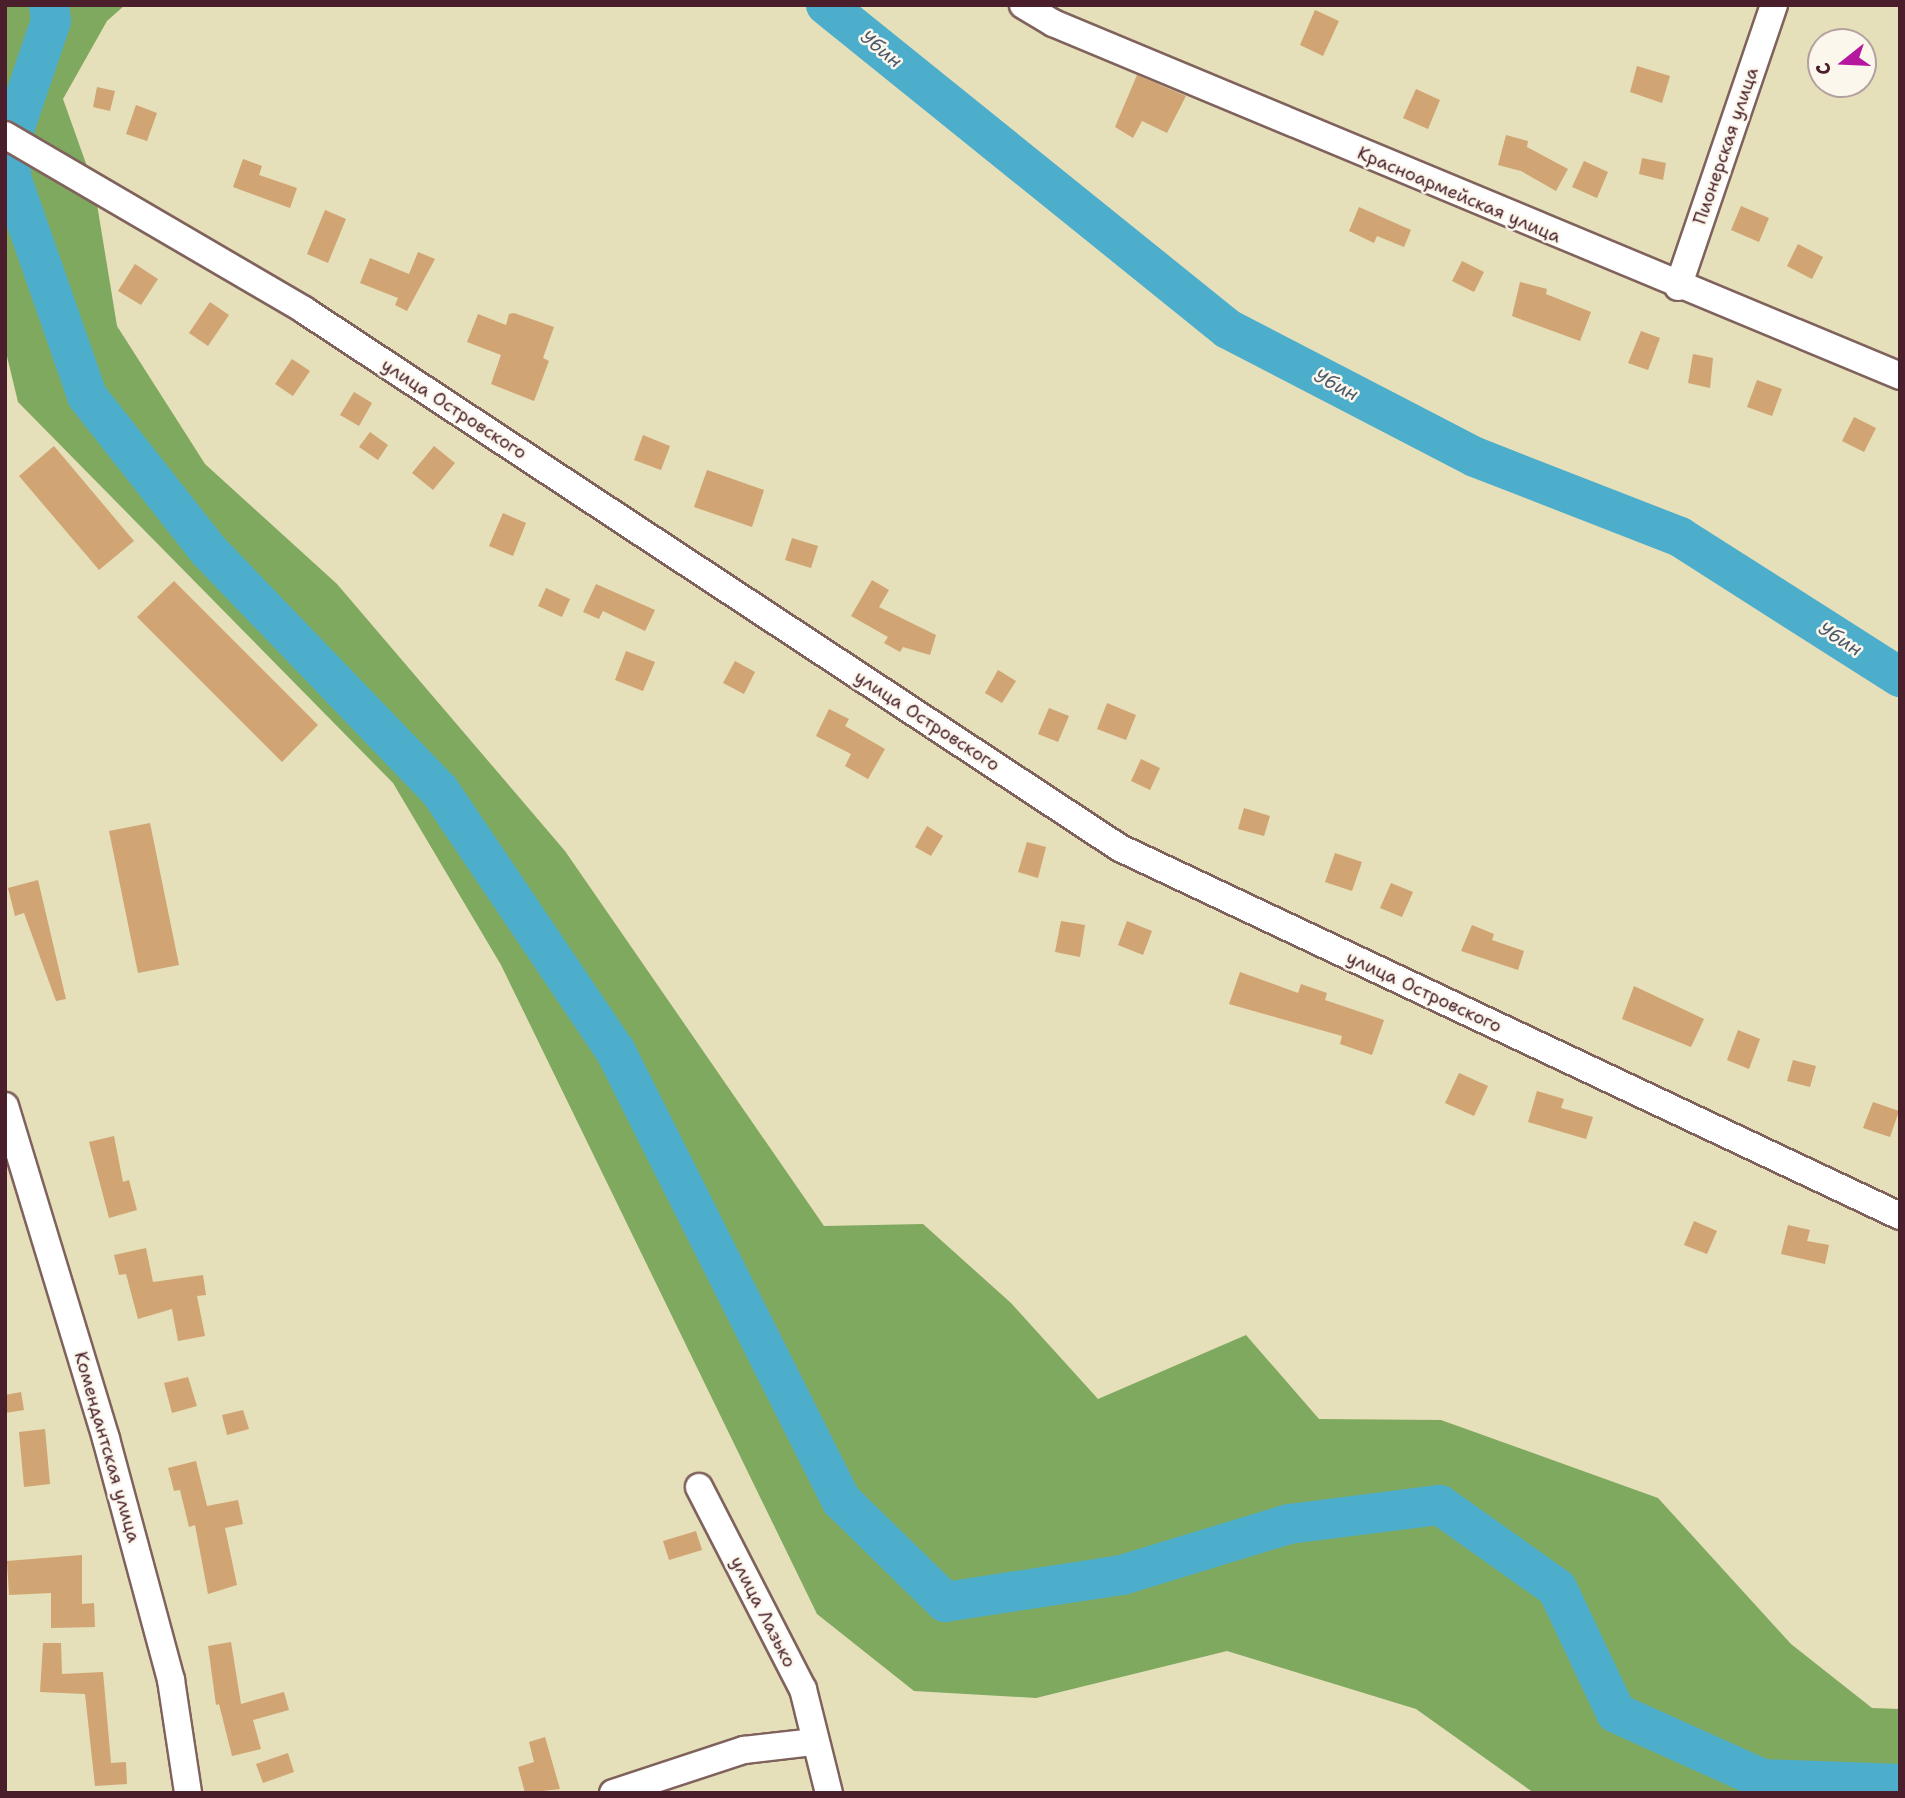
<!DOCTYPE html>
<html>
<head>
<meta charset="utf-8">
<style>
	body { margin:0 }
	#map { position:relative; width:1905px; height:1798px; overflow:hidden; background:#e5dfba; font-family:"Shantell Sans",sans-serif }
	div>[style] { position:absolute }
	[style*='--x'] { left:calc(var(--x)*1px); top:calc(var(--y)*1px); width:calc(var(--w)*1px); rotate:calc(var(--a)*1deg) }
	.forest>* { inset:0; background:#80a960 }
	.river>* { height:40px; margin:-20px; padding:0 20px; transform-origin:20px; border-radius:20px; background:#4daecc }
	.building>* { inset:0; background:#d0a473 }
	.roads { filter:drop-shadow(2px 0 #80625d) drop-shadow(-2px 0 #80625d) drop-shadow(0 2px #80625d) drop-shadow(0 -2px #80625d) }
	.minor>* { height:26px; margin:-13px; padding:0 13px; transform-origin:13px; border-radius:13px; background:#fff }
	span { translate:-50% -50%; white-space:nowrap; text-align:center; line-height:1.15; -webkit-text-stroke:5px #fbf7ec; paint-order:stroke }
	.street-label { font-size:18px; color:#4a1f2b }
	.water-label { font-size:19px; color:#4b586b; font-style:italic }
	.frame { position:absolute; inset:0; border:7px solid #4a1f2b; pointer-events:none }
	.north { position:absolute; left:1807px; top:28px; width:70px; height:70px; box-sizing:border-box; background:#fbf7ec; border:2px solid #b4a19f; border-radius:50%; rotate:252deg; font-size:19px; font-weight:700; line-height:28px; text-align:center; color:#4a1f2b }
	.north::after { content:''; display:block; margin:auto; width:24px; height:32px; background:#b5179e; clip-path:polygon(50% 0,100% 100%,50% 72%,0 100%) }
</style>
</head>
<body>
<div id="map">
	<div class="forest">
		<i style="clip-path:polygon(5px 5px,125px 5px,107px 21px,63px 99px,94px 186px,117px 326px,205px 464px,337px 584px,565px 851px,824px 1226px,923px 1224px,1011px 1303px,1098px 1399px,1246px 1335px,1319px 1419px,1441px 1420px,1658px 1498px,1791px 1644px,1872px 1708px,1900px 1709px,1900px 1793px,1534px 1793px,1416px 1709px,1227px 1651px,1036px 1698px,914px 1691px,817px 1614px,501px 965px,393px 783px,18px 402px,5px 348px)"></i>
	</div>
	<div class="river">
		<i style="--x:49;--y:5;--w:16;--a:83"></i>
		<i style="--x:51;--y:21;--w:136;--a:108.8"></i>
		<i style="--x:7;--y:150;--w:34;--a:80"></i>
		<i style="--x:13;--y:183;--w:225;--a:70.8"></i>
		<i style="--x:87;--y:396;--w:197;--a:51.8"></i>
		<i style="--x:209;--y:551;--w:333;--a:46.1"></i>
		<i style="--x:440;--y:791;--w:313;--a:56"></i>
		<i style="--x:615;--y:1050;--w:504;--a:63.33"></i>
		<i style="--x:841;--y:1500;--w:146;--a:44.4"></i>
		<i style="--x:945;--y:1602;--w:179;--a:-8.7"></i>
		<i style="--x:1122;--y:1575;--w:175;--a:-17"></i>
		<i style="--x:1289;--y:1524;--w:152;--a:-7.2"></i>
		<i style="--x:1440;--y:1505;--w:143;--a:35.4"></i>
		<i style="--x:1557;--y:1588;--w:138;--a:64.7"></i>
		<i style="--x:1616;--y:1713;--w:160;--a:24.3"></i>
		<i style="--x:1762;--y:1779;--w:138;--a:2.1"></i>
		<i style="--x:826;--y:5;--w:516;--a:38.87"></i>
		<i style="--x:1228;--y:329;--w:278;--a:27.4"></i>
		<i style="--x:1475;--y:457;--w:220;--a:21.3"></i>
		<i style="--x:1680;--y:537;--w:261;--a:32.5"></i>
	</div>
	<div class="building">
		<i style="clip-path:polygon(1315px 10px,1339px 21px,1323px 56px,1300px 45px)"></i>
		<i style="clip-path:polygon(1637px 66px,1670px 76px,1662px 103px,1630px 92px)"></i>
		<i style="clip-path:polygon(1137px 75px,1186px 96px,1167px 133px,1142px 121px,1133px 138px,1115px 127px)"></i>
		<i style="clip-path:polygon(97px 87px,115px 91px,110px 111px,93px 107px)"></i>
		<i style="clip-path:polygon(1416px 89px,1440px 100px,1428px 129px,1403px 118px)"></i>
		<i style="clip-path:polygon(136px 105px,157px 113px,147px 141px,126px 134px)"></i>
		<i style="clip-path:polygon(1506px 135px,1528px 141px,1527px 147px,1568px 169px,1556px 191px,1521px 171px,1498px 165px)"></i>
		<i style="clip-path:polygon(1642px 158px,1666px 163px,1663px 180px,1639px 174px)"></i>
		<i style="clip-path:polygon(243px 159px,262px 166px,259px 175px,297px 188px,290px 208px,233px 187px)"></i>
		<i style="clip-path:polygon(1584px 161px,1608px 172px,1597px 198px,1572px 187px)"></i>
		<i style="clip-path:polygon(1741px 206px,1769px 218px,1759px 242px,1731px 230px)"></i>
		<i style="clip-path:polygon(1359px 207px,1411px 230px,1404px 247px,1377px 236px,1374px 243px,1349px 231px)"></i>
		<i style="clip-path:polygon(325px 210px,346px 219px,328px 263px,307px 254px)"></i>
		<i style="clip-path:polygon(1798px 244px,1823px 257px,1812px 279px,1787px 266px)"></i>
		<i style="clip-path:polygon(418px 252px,435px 259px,407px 311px,395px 305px,398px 298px,360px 283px,370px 258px,409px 274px)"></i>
		<i style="clip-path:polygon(1462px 261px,1484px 272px,1474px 292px,1452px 281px)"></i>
		<i style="clip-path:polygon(135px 264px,158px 279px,141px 305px,118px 291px)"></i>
		<i style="clip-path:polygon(1520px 282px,1547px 289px,1546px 294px,1591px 312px,1580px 341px,1512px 316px)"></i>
		<i style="clip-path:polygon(210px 302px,229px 315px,208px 346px,189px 333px)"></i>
		<i style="clip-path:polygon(514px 313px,554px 327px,543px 358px,549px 361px,534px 401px,491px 384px,501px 355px,467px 342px,478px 314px,506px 325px,509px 314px)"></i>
		<i style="clip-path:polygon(1641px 331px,1660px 338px,1648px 370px,1628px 363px)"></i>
		<i style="clip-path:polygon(1693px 354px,1713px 358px,1710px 388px,1688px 383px)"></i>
		<i style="clip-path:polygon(292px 359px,310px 371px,293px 396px,275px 384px)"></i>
		<i style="clip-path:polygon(1757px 380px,1782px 389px,1772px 416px,1747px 407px)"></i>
		<i style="clip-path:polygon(354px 392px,372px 403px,359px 426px,340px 415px)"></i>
		<i style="clip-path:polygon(1854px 417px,1876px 428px,1864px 452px,1842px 441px)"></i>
		<i style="clip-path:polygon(370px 432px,388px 445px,378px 460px,359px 447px)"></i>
		<i style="clip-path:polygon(643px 435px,670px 446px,661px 470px,634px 460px)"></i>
		<i style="clip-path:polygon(54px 446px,134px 541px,99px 570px,19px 476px)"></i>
		<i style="clip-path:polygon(434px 446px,455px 463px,433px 490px,412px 473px)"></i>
		<i style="clip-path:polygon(707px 470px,764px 490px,752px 527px,694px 507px)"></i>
		<i style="clip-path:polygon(503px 513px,526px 523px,513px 556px,489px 546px)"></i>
		<i style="clip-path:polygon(792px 538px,818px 546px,811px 568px,785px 560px)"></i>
		<i style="clip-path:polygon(872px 580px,889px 590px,879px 607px,936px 635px,930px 655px,903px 647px,900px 652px,884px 643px,888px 637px,851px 616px)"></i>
		<i style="clip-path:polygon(174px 581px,318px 725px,282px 762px,137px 617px)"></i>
		<i style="clip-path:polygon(596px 584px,655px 610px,645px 631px,603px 611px,599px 619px,583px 612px)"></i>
		<i style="clip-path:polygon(546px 588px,570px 599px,562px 617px,538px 606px)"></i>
		<i style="clip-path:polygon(626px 651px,655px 662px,643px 691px,615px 680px)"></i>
		<i style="clip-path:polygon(735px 661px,755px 672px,744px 694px,723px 683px)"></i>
		<i style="clip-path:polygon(998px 670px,1016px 681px,1002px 703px,985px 693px)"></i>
		<i style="clip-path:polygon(1107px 703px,1136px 715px,1126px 740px,1097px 729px)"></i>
		<i style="clip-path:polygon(1049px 708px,1069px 716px,1058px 742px,1038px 734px)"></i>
		<i style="clip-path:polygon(829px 709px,849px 719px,845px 726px,885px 749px,868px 779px,845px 766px,851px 754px,816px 736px)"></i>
		<i style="clip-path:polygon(1141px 759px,1160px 768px,1150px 790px,1131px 781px)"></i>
		<i style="clip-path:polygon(1244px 808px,1270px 816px,1264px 836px,1238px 829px)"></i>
		<i style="clip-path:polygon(150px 823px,179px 965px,138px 973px,109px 831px)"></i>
		<i style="clip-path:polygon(927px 826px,943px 836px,931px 856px,915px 847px)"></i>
		<i style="clip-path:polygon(1027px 842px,1046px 847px,1038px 878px,1018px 872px)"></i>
		<i style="clip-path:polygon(1335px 853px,1362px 862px,1352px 891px,1325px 882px)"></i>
		<i style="clip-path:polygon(38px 880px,66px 999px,56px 1001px,24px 913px,15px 916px,8px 888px)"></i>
		<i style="clip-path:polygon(1391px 883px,1413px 892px,1402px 917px,1380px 908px)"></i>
		<i style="clip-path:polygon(1061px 921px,1085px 925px,1080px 957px,1055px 952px)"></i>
		<i style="clip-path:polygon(1127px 921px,1152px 931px,1143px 955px,1118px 945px)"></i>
		<i style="clip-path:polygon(1472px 925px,1494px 934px,1492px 940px,1524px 951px,1518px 970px,1461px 951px)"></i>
		<i style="clip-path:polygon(1240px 972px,1298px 993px,1301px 984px,1327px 993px,1325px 1000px,1384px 1020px,1372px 1055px,1340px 1044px,1342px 1036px,1229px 1004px)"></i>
		<i style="clip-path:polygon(1634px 986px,1704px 1019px,1691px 1047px,1622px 1019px)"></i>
		<i style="clip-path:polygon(1738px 1030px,1760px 1039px,1749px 1069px,1727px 1060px)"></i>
		<i style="clip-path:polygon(1793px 1060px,1816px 1066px,1810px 1087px,1787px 1081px)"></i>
		<i style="clip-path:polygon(1459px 1073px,1488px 1086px,1474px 1116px,1445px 1103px)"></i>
		<i style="clip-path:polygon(1537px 1091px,1564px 1099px,1561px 1108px,1593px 1117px,1586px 1139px,1528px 1122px)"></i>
		<i style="clip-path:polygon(1873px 1102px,1899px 1111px,1890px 1137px,1863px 1128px)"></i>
		<i style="clip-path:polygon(114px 1136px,123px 1182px,129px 1180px,137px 1210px,109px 1218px,89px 1142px)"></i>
		<i style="clip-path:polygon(1694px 1221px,1717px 1231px,1707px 1254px,1684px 1245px)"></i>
		<i style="clip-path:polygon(1788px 1225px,1810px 1230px,1807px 1241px,1829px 1245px,1825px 1264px,1781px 1254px)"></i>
		<i style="clip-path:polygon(146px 1248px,153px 1282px,203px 1275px,206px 1295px,197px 1296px,205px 1336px,178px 1341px,172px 1309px,138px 1319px,126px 1274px,119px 1275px,114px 1255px)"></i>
		<i style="clip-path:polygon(188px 1377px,197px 1406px,172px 1413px,164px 1383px)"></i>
		<i style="clip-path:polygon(21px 1392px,24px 1410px,5px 1413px,5px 1395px)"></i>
		<i style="clip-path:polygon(243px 1410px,249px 1429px,227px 1435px,222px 1415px)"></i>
		<i style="clip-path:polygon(45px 1429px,50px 1484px,24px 1487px,19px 1432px)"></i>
		<i style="clip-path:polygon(196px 1461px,207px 1506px,238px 1500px,243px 1524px,225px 1528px,237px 1585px,208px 1594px,195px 1525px,189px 1527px,180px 1490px,174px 1491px,168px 1468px)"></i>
		<i style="clip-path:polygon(696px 1531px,702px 1550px,669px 1560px,663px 1541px)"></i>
		<i style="clip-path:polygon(82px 1555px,82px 1604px,94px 1603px,95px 1627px,51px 1628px,51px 1593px,9px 1595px,7px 1561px)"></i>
		<i style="clip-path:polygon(231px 1642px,241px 1704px,284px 1692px,289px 1710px,253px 1720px,261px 1749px,232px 1756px,219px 1704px,216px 1705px,208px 1646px)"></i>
		<i style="clip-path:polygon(43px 1643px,61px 1643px,62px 1674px,103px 1672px,111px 1763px,126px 1762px,127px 1784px,95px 1786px,85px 1694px,40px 1692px)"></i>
		<i style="clip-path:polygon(545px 1737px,560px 1789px,525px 1793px,518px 1767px,534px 1762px,529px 1742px)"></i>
		<i style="clip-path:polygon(288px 1753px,294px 1772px,263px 1783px,256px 1764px)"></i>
	</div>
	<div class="roads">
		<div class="minor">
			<i style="--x:1023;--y:5;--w:35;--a:31"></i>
			<i style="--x:1053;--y:23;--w:918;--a:22.62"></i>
			<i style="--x:5;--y:135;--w:346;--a:30.3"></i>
			<i style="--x:304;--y:310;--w:977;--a:33.4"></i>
			<i style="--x:1120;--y:848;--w:862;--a:25.26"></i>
			<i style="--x:1678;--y:287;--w:298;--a:-71.2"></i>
			<i style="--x:5;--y:1106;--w:348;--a:73.1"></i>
			<i style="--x:106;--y:1439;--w:250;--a:74.9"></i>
			<i style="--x:171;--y:1680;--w:114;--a:81.4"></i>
			<i style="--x:699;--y:1487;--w:227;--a:62.8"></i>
			<i style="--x:803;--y:1689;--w:107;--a:76"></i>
			<i style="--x:613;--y:1793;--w:138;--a:-18.2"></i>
			<i style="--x:744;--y:1750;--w:69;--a:-6.6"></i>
		</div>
	</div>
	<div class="street-label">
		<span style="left:1726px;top:146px;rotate:-71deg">Пионерская улица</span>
		<span style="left:1459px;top:195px;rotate:23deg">Красноармейская улица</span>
		<span style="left:454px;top:409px;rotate:33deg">улица Островского</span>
		<span style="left:927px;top:721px;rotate:33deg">улица Островского</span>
		<span style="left:1424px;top:992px;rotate:25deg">улица Островского</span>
		<span style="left:107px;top:1447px;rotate:74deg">Комендантская улица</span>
		<span style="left:763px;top:1612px;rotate:63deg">улица Лазько</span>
	</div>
	<div class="water-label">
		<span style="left:881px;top:49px;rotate:39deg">Убин</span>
		<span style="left:1336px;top:385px;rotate:27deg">Убин</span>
		<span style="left:1840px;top:639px;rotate:32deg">Убин</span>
	</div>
	<div class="frame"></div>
	<div class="north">С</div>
</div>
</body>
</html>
